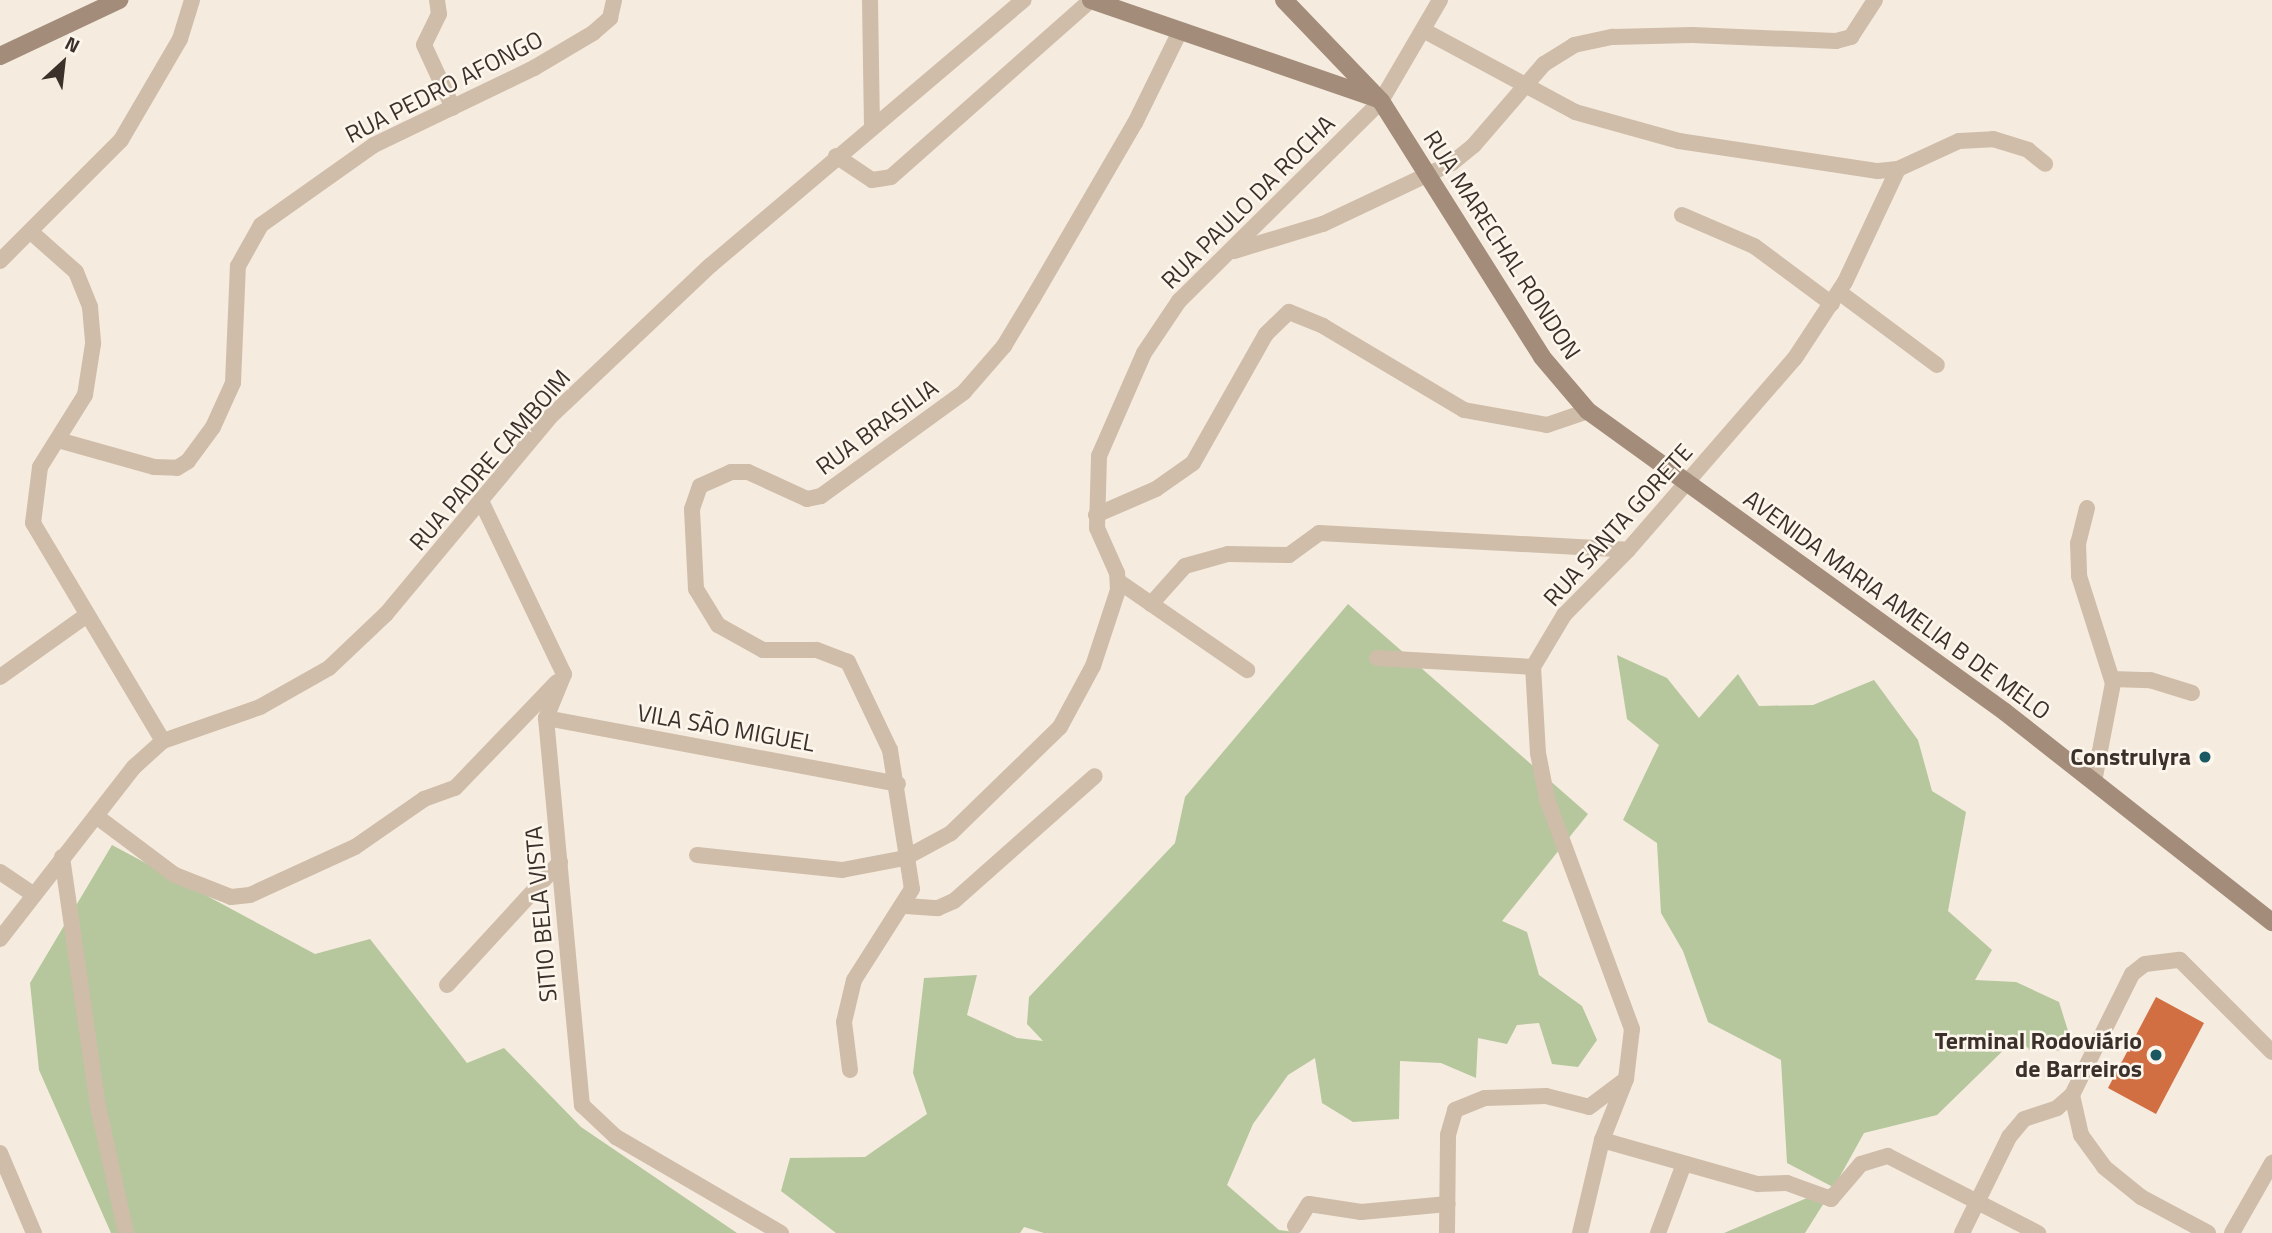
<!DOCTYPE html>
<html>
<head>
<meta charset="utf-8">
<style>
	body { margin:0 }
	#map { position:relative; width:2272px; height:1233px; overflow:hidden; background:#f5ecdf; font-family:"Titillium Web",sans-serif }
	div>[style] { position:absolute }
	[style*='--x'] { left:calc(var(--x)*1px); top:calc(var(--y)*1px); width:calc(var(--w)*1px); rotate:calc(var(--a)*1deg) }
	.green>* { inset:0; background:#b6c69d }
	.building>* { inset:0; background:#d16e42 }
	.street>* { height:16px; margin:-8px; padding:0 8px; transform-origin:8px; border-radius:8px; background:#cfbdaa }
	.secondary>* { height:18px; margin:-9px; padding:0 9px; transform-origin:9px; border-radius:9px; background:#a38c7a }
	.dots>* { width:19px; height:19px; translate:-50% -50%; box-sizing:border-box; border:4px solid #fcf6ed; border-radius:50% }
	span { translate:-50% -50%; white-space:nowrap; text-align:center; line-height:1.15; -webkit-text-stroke:5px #fcf6ed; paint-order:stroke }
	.street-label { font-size:24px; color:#3c312a }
	.poi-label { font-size:24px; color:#3c312a; font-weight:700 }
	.right { translate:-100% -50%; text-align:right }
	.north { position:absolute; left:28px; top:28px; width:70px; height:70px; -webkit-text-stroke:5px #fcf6ed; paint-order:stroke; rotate:27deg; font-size:19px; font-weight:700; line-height:28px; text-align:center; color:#3c312a }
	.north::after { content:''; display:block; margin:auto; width:24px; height:32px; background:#3c312a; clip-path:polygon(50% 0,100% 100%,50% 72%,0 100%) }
</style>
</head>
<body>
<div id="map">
	<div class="green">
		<i style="clip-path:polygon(1348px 604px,1588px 814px,1502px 921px,1527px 932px,1539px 975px,1582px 1006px,1597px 1040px,1578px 1067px,1552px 1064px,1539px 1023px,1517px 1025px,1507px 1044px,1478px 1038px,1476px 1078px,1441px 1063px,1400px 1061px,1399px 1119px,1353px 1122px,1322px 1103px,1315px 1058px,1288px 1075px,1253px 1124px,1227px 1185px,1279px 1230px,1301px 1233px,1044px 1233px,1024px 1227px,1020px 1233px,836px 1233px,781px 1191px,790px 1158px,865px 1157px,927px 1114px,913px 1073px,924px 978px,977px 975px,967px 1015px,1017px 1038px,1043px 1041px,1027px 1024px,1029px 997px,1175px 843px,1185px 797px)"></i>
		<i style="clip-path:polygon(1617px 655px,1667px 678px,1699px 718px,1738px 674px,1759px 706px,1813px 705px,1874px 680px,1918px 740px,1932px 791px,1966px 812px,1948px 911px,1992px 950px,1975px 980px,2016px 982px,2059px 1002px,2074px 1050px,2031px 1051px,2017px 1037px,1937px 1115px,1864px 1133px,1834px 1187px,1805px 1233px,1724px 1233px,1833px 1187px,1787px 1163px,1781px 1060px,1708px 1022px,1683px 951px,1661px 913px,1657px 843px,1623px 820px,1659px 745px,1627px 719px)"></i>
		<i style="clip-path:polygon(112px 845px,315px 954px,370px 939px,467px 1063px,504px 1048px,581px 1127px,737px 1233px,111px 1233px,39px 1070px,30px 983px)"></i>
	</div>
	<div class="building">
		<i style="clip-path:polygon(2156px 997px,2204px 1023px,2156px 1114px,2108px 1088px)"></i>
	</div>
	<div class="street">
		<i style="--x:437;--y:0;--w:14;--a:82"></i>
		<i style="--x:439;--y:14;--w:34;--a:116"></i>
		<i style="--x:424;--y:45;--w:69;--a:65.3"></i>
		<i style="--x:870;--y:0;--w:126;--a:89.1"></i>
		<i style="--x:1423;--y:30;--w:173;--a:28.3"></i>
		<i style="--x:1575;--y:112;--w:108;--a:15.6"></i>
		<i style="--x:1679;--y:141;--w:201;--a:8.6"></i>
		<i style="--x:1878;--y:171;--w:20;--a:-6"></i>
		<i style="--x:1898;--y:169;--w:67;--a:-24.7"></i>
		<i style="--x:1959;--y:141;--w:34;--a:-3"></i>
		<i style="--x:1993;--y:139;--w:37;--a:17"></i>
		<i style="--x:2028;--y:150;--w:22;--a:39"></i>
		<i style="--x:836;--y:156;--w:43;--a:33.7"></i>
		<i style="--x:872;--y:180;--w:19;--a:-9"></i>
		<i style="--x:891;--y:177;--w:267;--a:-41.5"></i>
		<i style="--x:1682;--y:215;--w:78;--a:23.3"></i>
		<i style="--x:1754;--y:246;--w:97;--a:36.6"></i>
		<i style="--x:31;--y:232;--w:60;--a:41.6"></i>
		<i style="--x:76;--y:272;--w:38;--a:68"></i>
		<i style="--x:90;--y:307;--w:37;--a:85"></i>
		<i style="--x:93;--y:344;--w:52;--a:98.9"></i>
		<i style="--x:85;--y:395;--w:85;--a:122"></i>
		<i style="--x:40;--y:467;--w:56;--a:97.1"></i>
		<i style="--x:33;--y:523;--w:254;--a:59.2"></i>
		<i style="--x:1234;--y:251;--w:93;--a:-16.9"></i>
		<i style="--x:1323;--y:224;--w:143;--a:-25.3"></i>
		<i style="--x:1452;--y:163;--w:28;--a:-39"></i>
		<i style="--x:1474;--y:145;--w:107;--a:-49.2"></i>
		<i style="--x:1544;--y:64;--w:36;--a:-32"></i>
		<i style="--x:1574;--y:45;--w:40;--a:-12"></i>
		<i style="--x:1613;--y:37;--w:79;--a:-1.5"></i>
		<i style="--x:1692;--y:35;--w:144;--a:2.4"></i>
		<i style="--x:1836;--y:41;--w:16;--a:-15"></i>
		<i style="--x:1851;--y:37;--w:44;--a:-57"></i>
		<i style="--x:0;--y:261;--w:171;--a:-45"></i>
		<i style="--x:121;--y:140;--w:117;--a:-59.7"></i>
		<i style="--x:180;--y:39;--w:41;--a:-72.9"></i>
		<i style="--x:1839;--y:292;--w:122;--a:36.7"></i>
		<i style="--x:58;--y:440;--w:100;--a:15.7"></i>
		<i style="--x:154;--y:467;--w:23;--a:2"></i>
		<i style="--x:177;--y:468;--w:13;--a:-32"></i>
		<i style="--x:188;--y:461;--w:42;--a:-53.7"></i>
		<i style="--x:213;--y:427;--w:48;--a:-65.6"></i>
		<i style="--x:233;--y:383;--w:117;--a:-87.6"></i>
		<i style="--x:238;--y:266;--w:47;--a:-60.7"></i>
		<i style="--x:261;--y:225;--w:138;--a:-35.3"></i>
		<i style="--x:374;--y:145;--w:178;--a:-25.7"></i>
		<i style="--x:534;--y:68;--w:69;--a:-30.7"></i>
		<i style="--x:593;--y:33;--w:23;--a:-41"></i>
		<i style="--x:610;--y:18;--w:18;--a:-77"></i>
		<i style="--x:482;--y:503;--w:190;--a:64.4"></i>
		<i style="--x:564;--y:674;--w:48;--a:112.2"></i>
		<i style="--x:546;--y:718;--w:389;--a:84.7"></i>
		<i style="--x:582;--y:1105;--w:47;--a:43.3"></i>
		<i style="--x:616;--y:1137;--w:191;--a:30.2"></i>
		<i style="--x:2087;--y:508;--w:36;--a:104"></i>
		<i style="--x:2078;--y:543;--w:33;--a:88"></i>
		<i style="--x:2079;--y:576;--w:112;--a:72.4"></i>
		<i style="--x:2113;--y:683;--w:101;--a:100.9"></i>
		<i style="--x:1096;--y:515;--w:65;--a:-23.4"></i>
		<i style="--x:1156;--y:489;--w:45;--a:-35.1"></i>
		<i style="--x:1193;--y:463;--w:148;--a:-60.5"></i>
		<i style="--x:1266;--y:334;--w:32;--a:-44"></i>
		<i style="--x:1289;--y:312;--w:37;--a:22"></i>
		<i style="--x:1323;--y:326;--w:164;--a:30.8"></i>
		<i style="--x:1464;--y:410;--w:84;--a:10.2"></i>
		<i style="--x:1547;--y:425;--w:43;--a:-18.9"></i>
		<i style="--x:1118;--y:581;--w:157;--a:34.6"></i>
		<i style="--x:1151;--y:604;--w:51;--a:-48.2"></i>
		<i style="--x:1185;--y:566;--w:45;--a:-15.6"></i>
		<i style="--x:1228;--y:554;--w:61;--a:0.9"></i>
		<i style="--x:1289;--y:555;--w:37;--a:-36"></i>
		<i style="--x:1319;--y:533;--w:309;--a:3.1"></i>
		<i style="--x:1377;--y:658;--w:156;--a:3.3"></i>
		<i style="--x:0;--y:677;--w:107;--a:-35.5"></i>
		<i style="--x:2112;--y:679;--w:38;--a:2"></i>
		<i style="--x:2150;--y:680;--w:44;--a:17.2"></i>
		<i style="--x:546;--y:718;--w:358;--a:10.6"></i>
		<i style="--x:96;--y:816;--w:99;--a:36.8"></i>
		<i style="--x:175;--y:875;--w:60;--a:21.4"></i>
		<i style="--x:231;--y:897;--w:19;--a:-6"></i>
		<i style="--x:250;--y:895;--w:115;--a:-24.6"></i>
		<i style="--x:355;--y:847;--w:84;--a:-34.8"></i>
		<i style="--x:424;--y:799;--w:33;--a:-20"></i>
		<i style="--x:455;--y:788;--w:147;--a:-46.1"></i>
		<i style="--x:697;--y:855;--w:146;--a:5.9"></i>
		<i style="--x:842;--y:870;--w:64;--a:-10.8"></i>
		<i style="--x:905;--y:858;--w:52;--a:-28.5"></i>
		<i style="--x:951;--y:833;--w:152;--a:-44.2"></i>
		<i style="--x:1060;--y:727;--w:69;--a:-61.6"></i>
		<i style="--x:1093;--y:666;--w:80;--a:-71.8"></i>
		<i style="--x:1118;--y:590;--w:17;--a:-93"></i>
		<i style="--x:1117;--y:573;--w:49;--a:-114"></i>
		<i style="--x:1097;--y:528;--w:72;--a:-88.4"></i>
		<i style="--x:1099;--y:456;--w:112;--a:-66.4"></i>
		<i style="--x:1144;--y:353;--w:63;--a:-56.1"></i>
		<i style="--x:1179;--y:301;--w:284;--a:-44.7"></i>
		<i style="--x:1381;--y:101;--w:117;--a:-59.7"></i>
		<i style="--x:62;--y:857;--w:252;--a:81.8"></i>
		<i style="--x:98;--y:1106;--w:130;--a:77.6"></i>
		<i style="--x:0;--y:872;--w:37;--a:34"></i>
		<i style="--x:906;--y:906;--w:32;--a:4"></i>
		<i style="--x:938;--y:908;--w:17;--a:-24"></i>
		<i style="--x:954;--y:901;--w:188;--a:-41.6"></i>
		<i style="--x:0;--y:939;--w:218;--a:-52.1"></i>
		<i style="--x:134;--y:767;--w:39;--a:-42"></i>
		<i style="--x:163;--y:741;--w:103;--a:-19.3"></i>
		<i style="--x:260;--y:707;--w:79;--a:-29.5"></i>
		<i style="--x:329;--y:668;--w:79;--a:-43.5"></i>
		<i style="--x:386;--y:614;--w:256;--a:-50.2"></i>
		<i style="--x:550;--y:417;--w:221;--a:-43.4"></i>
		<i style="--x:711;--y:265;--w:410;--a:-40.3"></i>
		<i style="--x:447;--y:985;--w:167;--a:-47.4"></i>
		<i style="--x:850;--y:1070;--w:48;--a:-97.1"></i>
		<i style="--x:844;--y:1022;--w:43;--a:-76.6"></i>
		<i style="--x:854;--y:980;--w:108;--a:-57.5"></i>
		<i style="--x:912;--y:889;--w:141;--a:-99"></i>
		<i style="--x:890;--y:750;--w:98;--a:-115.5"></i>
		<i style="--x:848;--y:662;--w:34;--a:-159"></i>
		<i style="--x:816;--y:650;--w:53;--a:180"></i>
		<i style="--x:763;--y:650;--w:51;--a:-150.9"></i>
		<i style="--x:718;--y:625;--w:42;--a:-121.4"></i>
		<i style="--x:696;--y:589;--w:80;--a:-92.9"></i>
		<i style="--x:692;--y:509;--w:24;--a:-71"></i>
		<i style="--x:700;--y:486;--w:34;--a:-24"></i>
		<i style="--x:731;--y:472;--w:17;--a:0"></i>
		<i style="--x:748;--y:472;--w:65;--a:24.6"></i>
		<i style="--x:807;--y:499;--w:14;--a:-12"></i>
		<i style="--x:821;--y:496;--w:177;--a:-36"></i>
		<i style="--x:964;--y:392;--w:61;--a:-49"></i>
		<i style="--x:1004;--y:346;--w:56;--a:-58.9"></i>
		<i style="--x:1033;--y:298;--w:203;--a:-59.8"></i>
		<i style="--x:1135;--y:123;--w:100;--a:-63.9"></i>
		<i style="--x:2072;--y:1095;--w:41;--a:77.3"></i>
		<i style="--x:2081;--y:1135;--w:39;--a:54"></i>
		<i style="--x:2104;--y:1167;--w:48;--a:39"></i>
		<i style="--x:2141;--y:1197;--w:76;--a:28.2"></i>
		<i style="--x:1602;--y:1140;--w:162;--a:15.8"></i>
		<i style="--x:1758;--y:1184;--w:29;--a:-2"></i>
		<i style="--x:1787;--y:1183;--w:47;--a:20"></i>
		<i style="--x:1831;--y:1199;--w:46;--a:-49.4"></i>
		<i style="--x:1861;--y:1164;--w:28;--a:-17"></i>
		<i style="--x:1888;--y:1156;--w:169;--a:27.2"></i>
		<i style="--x:0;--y:1153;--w:87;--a:67"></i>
		<i style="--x:1295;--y:1226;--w:26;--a:-58"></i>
		<i style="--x:1309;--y:1204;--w:53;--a:8.7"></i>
		<i style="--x:1361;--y:1212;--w:87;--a:-5.3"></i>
		<i style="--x:1447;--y:1233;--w:98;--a:-89.4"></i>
		<i style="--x:1448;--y:1135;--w:26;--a:-74"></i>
		<i style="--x:1455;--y:1110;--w:32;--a:-22"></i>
		<i style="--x:1485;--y:1098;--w:61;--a:-1.9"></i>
		<i style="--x:1546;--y:1096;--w:44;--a:14.3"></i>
		<i style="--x:1589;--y:1107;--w:45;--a:-36.9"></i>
		<i style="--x:1580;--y:1233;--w:96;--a:-76.7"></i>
		<i style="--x:1602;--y:1140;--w:66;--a:-68.5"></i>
		<i style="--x:1626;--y:1079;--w:50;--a:-83.2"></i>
		<i style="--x:1632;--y:1029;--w:245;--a:-110.3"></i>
		<i style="--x:1547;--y:799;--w:47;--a:-101.1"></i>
		<i style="--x:1538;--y:753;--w:86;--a:-93.3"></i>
		<i style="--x:1533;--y:667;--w:61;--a:-59.2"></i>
		<i style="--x:1564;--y:615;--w:91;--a:-45.4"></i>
		<i style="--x:1628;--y:550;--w:254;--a:-49"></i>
		<i style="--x:1795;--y:358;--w:91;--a:-56.7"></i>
		<i style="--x:1845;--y:282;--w:125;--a:-64.9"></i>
		<i style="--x:1658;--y:1233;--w:74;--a:-69.4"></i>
		<i style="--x:1962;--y:1233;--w:107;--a:-63.9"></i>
		<i style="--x:2009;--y:1137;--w:23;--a:-50"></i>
		<i style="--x:2024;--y:1119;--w:35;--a:-18"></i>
		<i style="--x:2057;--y:1108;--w:20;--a:-41"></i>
		<i style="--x:2072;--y:1095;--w:135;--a:-63.6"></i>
		<i style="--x:2132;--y:974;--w:16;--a:-38"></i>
		<i style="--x:2145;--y:964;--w:35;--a:-7"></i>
		<i style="--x:2180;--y:960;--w:130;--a:45"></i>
		<i style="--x:2232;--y:1233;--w:81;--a:-60.3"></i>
	</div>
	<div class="secondary">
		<i style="--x:1091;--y:0;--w:300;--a:19"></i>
		<i style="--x:1284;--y:0;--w:140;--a:46.2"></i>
		<i style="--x:1381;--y:101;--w:302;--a:57.8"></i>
		<i style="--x:1542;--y:357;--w:71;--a:49.6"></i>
		<i style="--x:1588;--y:411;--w:514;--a:35.82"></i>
		<i style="--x:2005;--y:712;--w:340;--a:38.2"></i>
		<i style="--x:0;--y:56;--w:132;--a:-25.2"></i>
	</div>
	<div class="dots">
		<i style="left:2205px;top:757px;background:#1b5962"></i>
		<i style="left:2156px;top:1055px;background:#1b5962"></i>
	</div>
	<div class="street-label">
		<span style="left:444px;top:87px;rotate:-27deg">RUA PEDRO AFONGO</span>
		<span style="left:1248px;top:202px;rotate:-45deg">RUA PAULO DA ROCHA</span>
		<span style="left:1502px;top:245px;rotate:57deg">RUA MARECHAL RONDON</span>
		<span style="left:877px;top:427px;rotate:-36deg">RUA BRASILIA</span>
		<span style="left:490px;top:460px;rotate:-49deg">RUA PADRE CAMBOIM</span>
		<span style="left:1618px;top:525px;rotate:-48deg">RUA SANTA GORETE</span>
		<span style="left:1897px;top:605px;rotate:36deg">AVENIDA MARIA AMELIA B DE MELO</span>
		<span style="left:726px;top:728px;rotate:10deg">VILA SÃO MIGUEL</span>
		<span style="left:541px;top:914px;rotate:-95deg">SITIO BELA VISTA</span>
	</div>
	<div class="poi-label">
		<span class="right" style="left:2191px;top:757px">Construlyra</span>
		<span class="right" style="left:2142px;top:1055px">Terminal Rodoviário<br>de Barreiros</span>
	</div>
	<div class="north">N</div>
</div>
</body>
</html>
